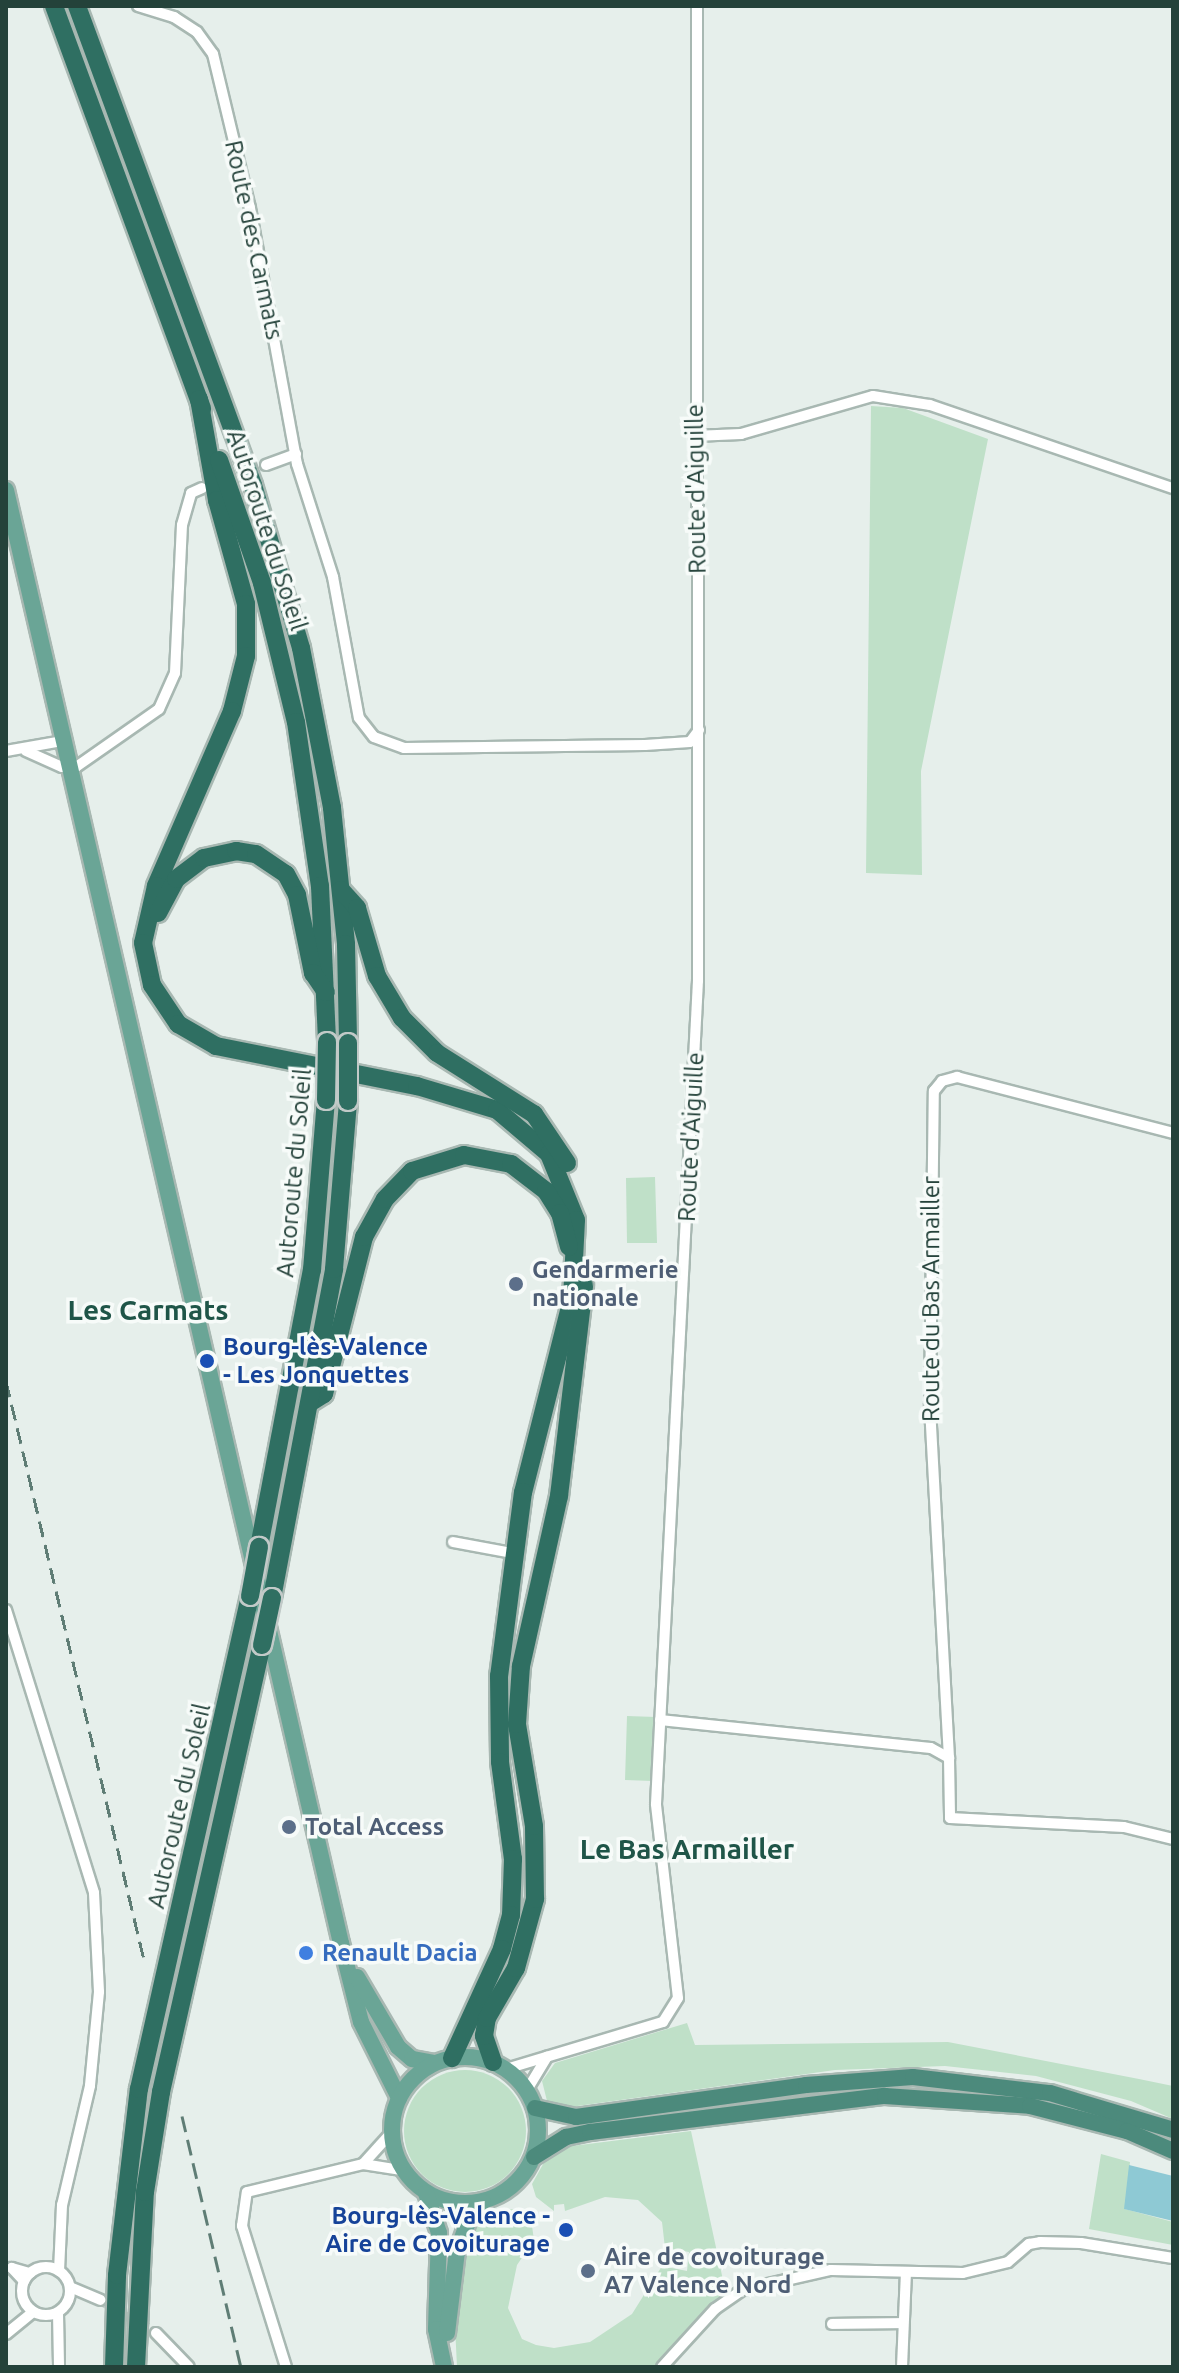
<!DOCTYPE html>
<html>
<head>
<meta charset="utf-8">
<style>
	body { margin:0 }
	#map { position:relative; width:1179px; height:2373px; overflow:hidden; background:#e6efeb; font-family:Ubuntu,sans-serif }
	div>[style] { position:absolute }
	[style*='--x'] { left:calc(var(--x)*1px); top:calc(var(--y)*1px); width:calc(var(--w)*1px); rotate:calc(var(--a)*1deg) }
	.green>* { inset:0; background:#bfe0c8 }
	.round { border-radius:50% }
	.water>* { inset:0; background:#8ec9d4 }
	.minor-tunnel>* { height:10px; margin-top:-5px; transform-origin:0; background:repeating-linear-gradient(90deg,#bfccc8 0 10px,transparent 0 15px) }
	.roads { filter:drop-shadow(2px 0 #a8b8b2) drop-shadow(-2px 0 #a8b8b2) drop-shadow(0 2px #a8b8b2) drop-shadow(0 -2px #a8b8b2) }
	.minor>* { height:10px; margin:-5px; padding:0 5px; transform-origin:5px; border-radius:5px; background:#fff }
	.minor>.ring { margin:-5px; padding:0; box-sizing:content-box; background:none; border:10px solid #fff; border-radius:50% }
	.primary>* { height:16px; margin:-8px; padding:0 8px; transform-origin:8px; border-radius:8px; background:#6aa596 }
	.primary>.ring { margin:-8px; padding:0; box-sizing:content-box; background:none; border:16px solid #6aa596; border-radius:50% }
	.trunk>* { height:16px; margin:-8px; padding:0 8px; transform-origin:8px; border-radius:8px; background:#4c8a7c }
	.motorway>* { height:18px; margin:-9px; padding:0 9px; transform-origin:9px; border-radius:9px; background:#2f6f62 }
	.rail>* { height:3px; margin-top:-1.5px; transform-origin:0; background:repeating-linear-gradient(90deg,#5f7d75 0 16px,transparent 0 24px) }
	.bridges { filter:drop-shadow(2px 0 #c2cac8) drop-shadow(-2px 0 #c2cac8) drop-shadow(0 2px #c2cac8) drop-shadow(0 -2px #c2cac8) }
	.motorway-bridge>* { height:18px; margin:-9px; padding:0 9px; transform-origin:9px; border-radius:9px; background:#2f6f62 }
	.dots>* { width:22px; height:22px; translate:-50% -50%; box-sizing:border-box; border:4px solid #f7fbf9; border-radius:50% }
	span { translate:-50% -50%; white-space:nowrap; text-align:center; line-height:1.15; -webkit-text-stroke:7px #f7fbf9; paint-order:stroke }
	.street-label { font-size:24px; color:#24423a }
	.service-label { font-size:24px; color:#4e5e75; font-weight:700 }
	.left { translate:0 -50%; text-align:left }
	.transit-label { font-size:24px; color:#164399; font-weight:700 }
	.right { translate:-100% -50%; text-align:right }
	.shop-label { font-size:24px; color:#366cbe; font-weight:700 }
	.quarter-label { font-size:28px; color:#1f5548; font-weight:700 }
	.frame { position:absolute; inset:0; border:8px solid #24423a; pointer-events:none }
</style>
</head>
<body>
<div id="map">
	<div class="green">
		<i style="clip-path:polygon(871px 406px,903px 408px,988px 439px,921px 771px,922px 875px,866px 873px)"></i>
		<i style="clip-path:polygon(655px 1177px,657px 1243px,627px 1243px,626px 1178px)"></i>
		<i style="clip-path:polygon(627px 1716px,656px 1717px,653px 1781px,625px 1780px)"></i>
		<i style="clip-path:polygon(687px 2023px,695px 2045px,948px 2042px,1139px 2079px,1173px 2086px,1173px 2119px,1131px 2101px,1036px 2076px,945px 2066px,835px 2070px,563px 2108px,547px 2101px,542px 2081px,555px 2063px)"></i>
		<i class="round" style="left:404px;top:2070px;width:122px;height:122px"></i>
		<i style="clip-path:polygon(691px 2131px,726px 2294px,655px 2367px,457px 2367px,454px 2306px,468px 2236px,486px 2211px,517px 2209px,532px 2226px,534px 2240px,517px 2265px,508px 2308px,522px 2339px,536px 2345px,554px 2348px,590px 2342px,632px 2314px,662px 2266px,687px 2271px,689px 2252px,665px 2248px,662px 2222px,638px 2200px,605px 2197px,565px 2211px,564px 2204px,554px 2205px,554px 2211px,536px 2197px,532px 2184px,547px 2157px,564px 2147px)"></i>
		<i style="clip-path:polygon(1101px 2154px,1130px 2162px,1125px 2209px,1173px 2222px,1173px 2245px,1089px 2229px)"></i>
	</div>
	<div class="water">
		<i style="clip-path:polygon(1129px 2165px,1173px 2176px,1173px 2221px,1124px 2209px)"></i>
	</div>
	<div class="minor-tunnel">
		<i style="--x:100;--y:2300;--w:65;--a:30.5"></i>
	</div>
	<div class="roads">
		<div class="minor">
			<i style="--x:138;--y:6;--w:38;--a:17"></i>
			<i style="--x:174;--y:17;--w:27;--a:33"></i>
			<i style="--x:197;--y:32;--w:27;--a:54"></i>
			<i style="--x:213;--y:54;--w:158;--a:76.5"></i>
			<i style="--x:250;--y:208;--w:260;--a:79.6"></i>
			<i style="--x:297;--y:464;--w:119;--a:72.3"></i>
			<i style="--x:333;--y:577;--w:143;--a:79.6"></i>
			<i style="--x:359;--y:718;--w:24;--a:52"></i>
			<i style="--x:374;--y:737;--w:32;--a:20"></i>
			<i style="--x:404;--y:748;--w:241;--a:-0.7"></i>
			<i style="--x:645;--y:745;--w:45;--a:-3.8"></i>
			<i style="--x:690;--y:742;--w:15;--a:-53"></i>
			<i style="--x:694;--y:436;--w:47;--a:-2.4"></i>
			<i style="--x:741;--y:434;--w:137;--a:-16.1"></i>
			<i style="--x:873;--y:396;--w:58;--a:9"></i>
			<i style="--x:930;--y:405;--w:257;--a:18.9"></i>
			<i style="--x:266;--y:465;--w:32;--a:-20"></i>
			<i style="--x:6;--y:751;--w:58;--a:-10"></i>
			<i style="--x:26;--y:751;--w:39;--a:24"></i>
			<i style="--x:62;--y:767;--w:14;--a:0"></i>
			<i style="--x:76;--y:767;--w:101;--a:-34.9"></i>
			<i style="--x:159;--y:709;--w:39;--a:-66"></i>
			<i style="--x:175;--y:673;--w:148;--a:-87.3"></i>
			<i style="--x:182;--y:525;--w:33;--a:-74"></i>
			<i style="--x:191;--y:493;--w:12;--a:-24"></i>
			<i style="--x:453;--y:1542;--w:60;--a:10.6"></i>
			<i style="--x:6;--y:1610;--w:296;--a:72.7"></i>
			<i style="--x:94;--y:1893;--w:99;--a:87.1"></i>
			<i style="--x:99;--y:1992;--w:94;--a:95.5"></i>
			<i style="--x:90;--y:2086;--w:122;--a:103.2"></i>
			<i style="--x:62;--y:2205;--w:66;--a:92.6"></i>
			<i style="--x:660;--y:1720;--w:272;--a:5.9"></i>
			<i style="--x:931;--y:1748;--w:21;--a:29"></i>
			<i style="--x:949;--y:1758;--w:60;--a:89"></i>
			<i style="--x:950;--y:1818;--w:174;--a:3"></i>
			<i style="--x:1124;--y:1827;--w:50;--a:13.8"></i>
			<i style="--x:949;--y:1758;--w:355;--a:-93.1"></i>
			<i style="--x:930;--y:1404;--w:313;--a:-89.3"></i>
			<i style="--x:934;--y:1091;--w:13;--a:-51"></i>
			<i style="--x:942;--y:1081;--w:16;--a:-15"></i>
			<i style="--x:957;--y:1077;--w:223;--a:14.5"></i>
			<i style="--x:506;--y:2069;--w:164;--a:-16.7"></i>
			<i style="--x:663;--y:2022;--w:28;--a:-58"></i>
			<i style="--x:678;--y:1998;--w:195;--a:-96.5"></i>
			<i style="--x:656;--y:1804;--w:824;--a:-87.08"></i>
			<i style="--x:698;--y:981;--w:975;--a:-90.06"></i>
			<i style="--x:527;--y:2090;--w:39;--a:-59"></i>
			<i style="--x:364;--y:2163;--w:40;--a:-48"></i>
			<i class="ring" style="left:22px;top:2267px;width:38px;height:38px"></i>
			<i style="--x:24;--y:2281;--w:18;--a:-133"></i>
			<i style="--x:12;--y:2268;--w:19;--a:16"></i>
			<i style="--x:70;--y:2287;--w:33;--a:23"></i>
			<i style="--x:58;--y:2313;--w:54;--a:88.9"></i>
			<i style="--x:832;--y:2324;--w:71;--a:-0.8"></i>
			<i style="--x:156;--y:2333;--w:47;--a:45.9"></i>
			<i style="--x:6;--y:2334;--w:35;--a:-39"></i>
			<i style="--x:286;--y:2367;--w:148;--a:-107.3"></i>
			<i style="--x:242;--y:2226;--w:34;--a:-82"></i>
			<i style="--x:247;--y:2192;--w:119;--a:-13.6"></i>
			<i style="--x:363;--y:2164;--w:39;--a:9"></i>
			<i style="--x:662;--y:2367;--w:79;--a:-47.6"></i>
			<i style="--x:715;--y:2309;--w:33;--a:-35"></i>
			<i style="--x:742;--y:2290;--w:91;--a:-12.7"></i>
			<i style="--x:831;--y:2270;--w:132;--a:1.3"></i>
			<i style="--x:963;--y:2273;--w:46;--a:-13.7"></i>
			<i style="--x:1008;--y:2262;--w:28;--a:-41"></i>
			<i style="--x:1029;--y:2244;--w:11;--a:-10"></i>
			<i style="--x:1040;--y:2242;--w:41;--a:1.4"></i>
			<i style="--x:1081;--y:2243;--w:93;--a:9.3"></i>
			<i style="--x:902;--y:2367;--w:94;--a:-87.6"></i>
		</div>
		<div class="primary">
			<i style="--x:6;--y:490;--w:1491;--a:77.02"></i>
			<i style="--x:341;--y:1943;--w:81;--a:75.8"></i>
			<i style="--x:361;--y:2022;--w:85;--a:63.4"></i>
			<i style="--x:357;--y:1977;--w:81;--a:59.6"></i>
			<i style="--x:398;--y:2047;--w:18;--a:41"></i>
			<i style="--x:412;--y:2059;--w:22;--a:10"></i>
			<i class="ring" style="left:392px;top:2057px;width:130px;height:130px"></i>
			<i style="--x:426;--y:2193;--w:42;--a:72"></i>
			<i style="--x:439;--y:2233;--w:96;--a:91.8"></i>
			<i style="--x:436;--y:2329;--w:39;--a:78"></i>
			<i style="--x:447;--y:2333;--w:82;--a:-83"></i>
			<i style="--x:457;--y:2252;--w:35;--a:-70"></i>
			<i style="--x:469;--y:2219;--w:22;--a:-51"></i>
		</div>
		<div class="trunk">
			<i style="--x:535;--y:2108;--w:42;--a:12.4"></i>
			<i style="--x:576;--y:2117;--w:232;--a:-7.9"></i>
			<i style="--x:806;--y:2085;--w:107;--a:-4.3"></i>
			<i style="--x:913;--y:2077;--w:138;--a:6.7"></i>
			<i style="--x:1050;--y:2093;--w:128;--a:16.7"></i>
			<i style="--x:534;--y:2157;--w:38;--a:-32"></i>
			<i style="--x:566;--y:2137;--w:25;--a:-12"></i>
			<i style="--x:590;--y:2132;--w:297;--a:-7"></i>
			<i style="--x:885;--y:2096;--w:145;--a:3.9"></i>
			<i style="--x:1030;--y:2106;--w:100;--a:14.5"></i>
			<i style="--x:1127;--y:2131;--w:50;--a:23.5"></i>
		</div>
		<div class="motorway">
			<i style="--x:54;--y:6;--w:429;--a:69.8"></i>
			<i style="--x:77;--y:6;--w:510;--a:69.83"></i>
			<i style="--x:253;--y:485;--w:170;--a:73.6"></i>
			<i style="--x:301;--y:648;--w:163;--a:79"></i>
			<i style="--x:332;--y:808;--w:137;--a:84.1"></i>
			<i style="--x:346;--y:944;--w:99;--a:88.8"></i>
			<i style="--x:199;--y:399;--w:103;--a:79.9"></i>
			<i style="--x:217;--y:500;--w:108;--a:74.4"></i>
			<i style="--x:246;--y:604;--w:52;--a:90"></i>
			<i style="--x:246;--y:656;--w:57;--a:104.3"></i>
			<i style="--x:232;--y:711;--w:191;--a:113.5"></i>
			<i style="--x:156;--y:886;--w:58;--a:102.8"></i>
			<i style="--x:143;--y:943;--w:43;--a:77.9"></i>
			<i style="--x:152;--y:985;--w:47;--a:56.3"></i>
			<i style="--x:178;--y:1024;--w:44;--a:30.1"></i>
			<i style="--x:216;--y:1046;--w:205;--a:11.3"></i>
			<i style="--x:417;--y:1086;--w:84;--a:16.7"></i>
			<i style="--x:497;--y:1110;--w:68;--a:40.2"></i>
			<i style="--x:549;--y:1154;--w:71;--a:67.8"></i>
			<i style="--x:576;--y:1220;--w:79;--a:92.9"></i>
			<i style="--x:572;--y:1299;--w:199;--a:104.2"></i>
			<i style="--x:523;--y:1492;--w:186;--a:97.4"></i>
			<i style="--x:499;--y:1676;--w:86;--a:89.3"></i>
			<i style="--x:500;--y:1762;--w:98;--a:82.4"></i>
			<i style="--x:513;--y:1859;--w:56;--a:92"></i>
			<i style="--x:511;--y:1915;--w:35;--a:105"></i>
			<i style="--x:502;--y:1949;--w:120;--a:114.6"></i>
			<i style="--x:219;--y:460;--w:130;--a:70.7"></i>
			<i style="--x:262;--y:583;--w:143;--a:76.3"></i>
			<i style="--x:296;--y:722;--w:166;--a:81.7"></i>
			<i style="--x:320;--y:886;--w:156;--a:87.4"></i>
			<i style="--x:341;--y:890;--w:24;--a:48"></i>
			<i style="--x:357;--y:908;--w:71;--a:73.6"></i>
			<i style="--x:377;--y:976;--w:49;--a:59.2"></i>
			<i style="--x:402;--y:1018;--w:49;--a:45"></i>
			<i style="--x:437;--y:1053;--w:115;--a:32.2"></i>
			<i style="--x:534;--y:1114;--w:59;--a:56"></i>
			<i style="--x:158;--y:913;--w:38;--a:-62"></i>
			<i style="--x:176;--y:879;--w:35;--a:-37"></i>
			<i style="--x:204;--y:858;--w:33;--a:-12"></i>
			<i style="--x:236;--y:851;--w:20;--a:9"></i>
			<i style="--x:256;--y:854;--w:36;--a:34"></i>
			<i style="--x:286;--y:874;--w:24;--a:62"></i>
			<i style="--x:297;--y:895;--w:80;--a:78.4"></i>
			<i style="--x:313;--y:973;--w:23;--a:56"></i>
			<i style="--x:311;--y:1402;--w:15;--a:-32"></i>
			<i style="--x:324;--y:1394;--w:162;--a:-75.7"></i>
			<i style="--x:364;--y:1237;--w:43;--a:-61.1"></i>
			<i style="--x:385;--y:1199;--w:39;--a:-46"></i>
			<i style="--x:412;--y:1171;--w:54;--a:-17.1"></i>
			<i style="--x:464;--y:1155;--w:48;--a:10.8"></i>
			<i style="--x:511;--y:1164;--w:44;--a:37.6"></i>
			<i style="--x:546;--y:1191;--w:26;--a:58"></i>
			<i style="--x:560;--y:1213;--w:35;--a:75"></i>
			<i style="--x:259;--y:1547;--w:282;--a:-79.2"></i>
			<i style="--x:312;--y:1270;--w:171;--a:-85.3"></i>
			<i style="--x:272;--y:1598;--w:335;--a:-79.3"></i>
			<i style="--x:334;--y:1269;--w:169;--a:-85.2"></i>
			<i style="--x:493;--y:2062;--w:28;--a:-109"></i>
			<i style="--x:484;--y:2036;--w:18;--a:-81"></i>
			<i style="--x:487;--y:2018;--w:58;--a:-59.9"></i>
			<i style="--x:516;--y:1968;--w:72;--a:-74.6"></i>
			<i style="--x:535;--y:1899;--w:73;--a:-90.8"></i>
			<i style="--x:534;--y:1826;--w:103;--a:-99.5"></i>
			<i style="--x:517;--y:1724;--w:58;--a:-86.1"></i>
			<i style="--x:521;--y:1666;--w:174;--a:-77.4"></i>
			<i style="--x:559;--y:1496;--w:212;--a:-83.2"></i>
			<i style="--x:114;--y:2367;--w:92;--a:-88.1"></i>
			<i style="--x:117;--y:2275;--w:187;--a:-83.3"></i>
			<i style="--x:139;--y:2089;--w:505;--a:-77.31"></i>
			<i style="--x:136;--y:2367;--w:175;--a:-87.1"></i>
			<i style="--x:145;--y:2192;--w:101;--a:-80.9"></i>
			<i style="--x:161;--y:2092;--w:458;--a:-77.3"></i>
		</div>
	</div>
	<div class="rail">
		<i style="--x:6;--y:1381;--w:595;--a:76.59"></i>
		<i style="--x:182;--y:2116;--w:258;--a:76.8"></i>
	</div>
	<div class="bridges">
		<div class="motorway-bridge">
			<i style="--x:326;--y:1100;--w:58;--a:-89"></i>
			<i style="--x:348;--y:1101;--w:58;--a:-90"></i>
			<i style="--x:250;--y:1596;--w:50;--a:-79.6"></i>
			<i style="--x:262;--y:1645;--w:48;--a:-78"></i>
		</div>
	</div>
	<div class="dots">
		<i style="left:516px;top:1284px;background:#5c6f8a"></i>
		<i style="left:207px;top:1361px;background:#1a4fb4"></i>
		<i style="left:289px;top:1827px;background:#5c6f8a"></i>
		<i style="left:306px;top:1953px;background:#3f7fe0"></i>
		<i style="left:566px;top:2230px;background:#1a4fb4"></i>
		<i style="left:588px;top:2271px;background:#5c6f8a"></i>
	</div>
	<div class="street-label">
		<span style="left:254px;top:240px;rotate:78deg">Route des Carmats</span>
		<span style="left:696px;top:489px;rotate:-91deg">Route d'Aiguille</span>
		<span style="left:267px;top:530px;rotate:72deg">Autoroute du Soleil</span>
		<span style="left:691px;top:1137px;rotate:-87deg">Route d'Aiguille</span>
		<span style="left:294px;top:1173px;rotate:-85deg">Autoroute du Soleil</span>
		<span style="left:931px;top:1299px;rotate:-90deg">Route du Bas Armailler</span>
		<span style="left:179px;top:1806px;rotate:-77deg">Autoroute du Soleil</span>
	</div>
	<div class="service-label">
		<span class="left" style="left:532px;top:1284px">Gendarmerie<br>nationale</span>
		<span class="left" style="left:305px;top:1827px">Total Access</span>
		<span class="left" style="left:604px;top:2271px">Aire de covoiturage<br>A7 Valence Nord</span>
	</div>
	<div class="transit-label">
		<span class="left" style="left:223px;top:1361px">Bourg-lès-Valence<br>- Les Jonquettes</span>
		<span class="right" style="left:550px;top:2230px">Bourg-lès-Valence -<br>Aire de Covoiturage</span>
	</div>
	<div class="shop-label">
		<span class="left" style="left:322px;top:1953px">Renault Dacia</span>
	</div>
	<div class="quarter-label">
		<span style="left:148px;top:1310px">Les Carmats</span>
		<span style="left:687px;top:1849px">Le Bas Armailler</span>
	</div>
	<div class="frame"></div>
</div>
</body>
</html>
